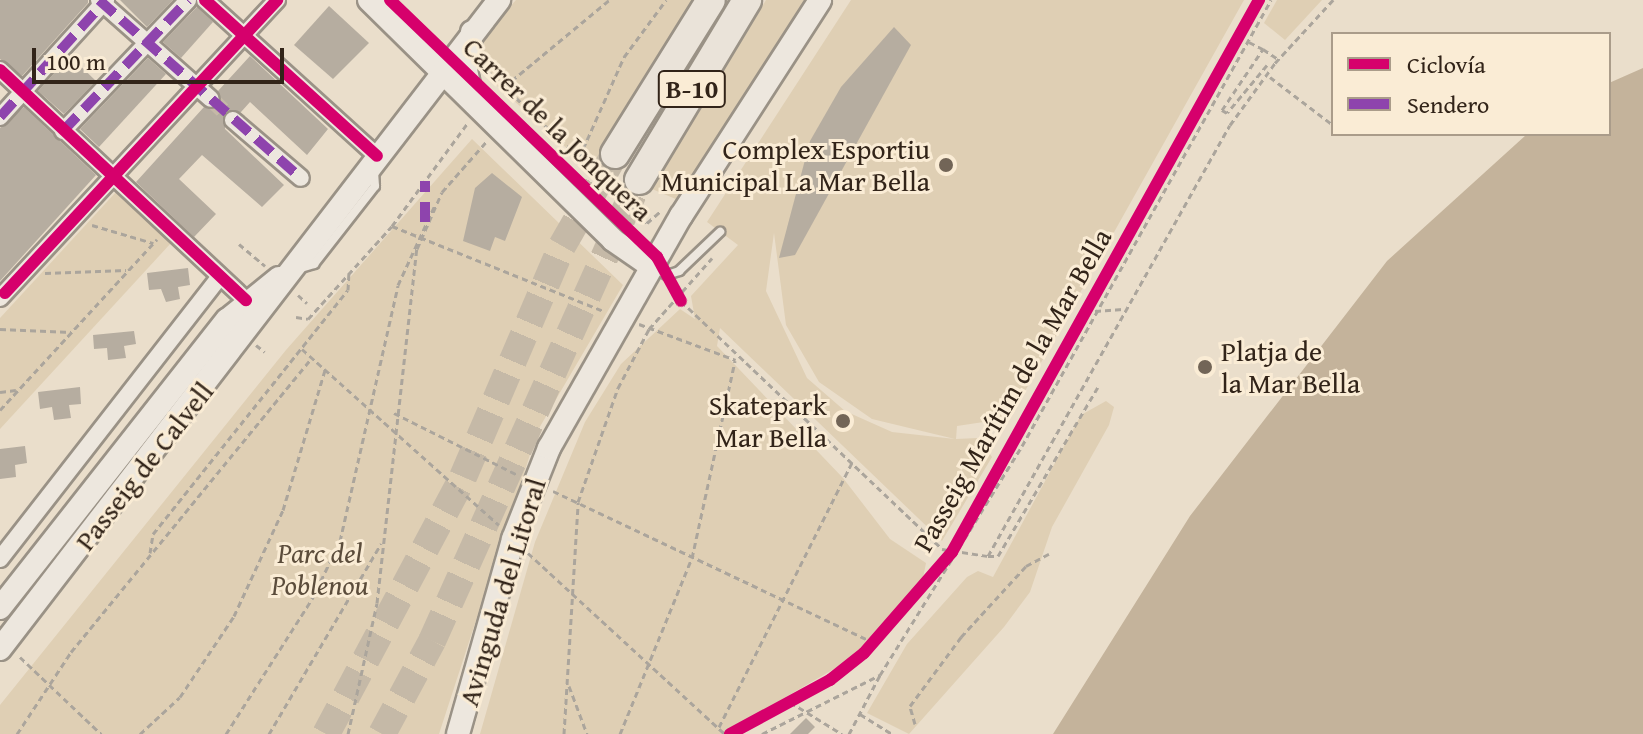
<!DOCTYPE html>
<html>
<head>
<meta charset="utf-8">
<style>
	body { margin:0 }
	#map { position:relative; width:1643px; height:734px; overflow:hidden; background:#eadecb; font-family:"Gentium Book Plus",serif }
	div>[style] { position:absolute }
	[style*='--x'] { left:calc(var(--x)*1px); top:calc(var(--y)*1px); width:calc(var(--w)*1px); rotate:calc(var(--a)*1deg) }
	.green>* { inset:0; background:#dfcfb4 }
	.water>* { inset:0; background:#c4b39b }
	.building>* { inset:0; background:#b6ada0 }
	.street-tunnel>* { height:16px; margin-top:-8px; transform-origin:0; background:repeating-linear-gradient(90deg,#c5b9a7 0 16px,transparent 0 24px) }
	.highway-tunnel>* { height:28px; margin-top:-14px; transform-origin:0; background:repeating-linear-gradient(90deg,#c5b9a7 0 28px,transparent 0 42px) }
	.path>* { height:3px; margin-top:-1.5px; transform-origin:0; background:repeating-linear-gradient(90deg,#aba59c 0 6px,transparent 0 10px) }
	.roads { filter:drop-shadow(2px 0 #9a9286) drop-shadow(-2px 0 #9a9286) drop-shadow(0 2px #9a9286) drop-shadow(0 -2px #9a9286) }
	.lane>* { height:8px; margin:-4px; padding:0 4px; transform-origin:4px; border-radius:4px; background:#ede7de }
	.street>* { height:16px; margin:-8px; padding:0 8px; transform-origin:8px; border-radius:8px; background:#ede7de }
	.secondary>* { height:22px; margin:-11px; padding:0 11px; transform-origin:11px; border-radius:11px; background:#ede7de }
	.highway>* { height:28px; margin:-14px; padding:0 14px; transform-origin:14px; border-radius:14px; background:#eae3d9 }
	.path-bridge>* { height:3px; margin-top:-1.5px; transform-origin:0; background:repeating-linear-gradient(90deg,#aba59c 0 6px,transparent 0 10px) }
	.quiet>* { height:10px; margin-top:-5px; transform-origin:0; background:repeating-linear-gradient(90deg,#8e44ad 0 20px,transparent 0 30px) }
	.cycleway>* { height:12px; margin:-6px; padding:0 6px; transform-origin:6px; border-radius:6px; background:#d6006c }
	.dots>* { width:22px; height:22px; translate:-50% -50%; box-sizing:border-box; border:4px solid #faecd5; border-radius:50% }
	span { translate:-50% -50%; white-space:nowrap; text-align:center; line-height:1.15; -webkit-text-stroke:6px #faecd5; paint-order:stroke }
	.shield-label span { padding:2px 6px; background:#faecd5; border:2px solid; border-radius:6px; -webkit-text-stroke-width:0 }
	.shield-label { font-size:26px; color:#322419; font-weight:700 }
	.street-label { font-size:28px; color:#322419 }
	.poi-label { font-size:28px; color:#322419 }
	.right { translate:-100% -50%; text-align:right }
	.left { translate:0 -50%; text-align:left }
	.park-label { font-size:28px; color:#5b4c3b; font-style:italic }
	.legend { position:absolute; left:1331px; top:32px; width:280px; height:104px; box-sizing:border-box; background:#faecd5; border:2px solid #aa9c8a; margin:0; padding:10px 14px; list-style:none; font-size:24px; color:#322419 }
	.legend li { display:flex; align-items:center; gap:16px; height:40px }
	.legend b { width:40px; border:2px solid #aa9c8a }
	.scale { position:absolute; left:32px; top:48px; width:252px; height:36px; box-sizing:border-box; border:4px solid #322419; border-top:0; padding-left:10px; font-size:24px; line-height:28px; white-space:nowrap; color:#322419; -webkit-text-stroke:6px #faecd5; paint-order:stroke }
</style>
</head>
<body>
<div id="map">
	<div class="green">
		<i style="clip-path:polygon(516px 0,696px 0,590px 169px,466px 58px)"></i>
		<i style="clip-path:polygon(766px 0,805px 0,678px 200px,652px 189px)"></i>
		<i style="clip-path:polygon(evenodd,851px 0,1244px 0,1010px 418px,957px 426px,956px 439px,978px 438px,992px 457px,942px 541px,720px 328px,717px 346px,843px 478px,890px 539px,926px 563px,922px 583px,851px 659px,722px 734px,480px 734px,535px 542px,585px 422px,621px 364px,680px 309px,695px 319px,691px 296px,738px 245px,707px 222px,851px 0,774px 233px,786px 325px,819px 382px,872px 419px,955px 439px,892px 432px,845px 411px,807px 378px,766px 291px,774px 233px)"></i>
		<i style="clip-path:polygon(1277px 0,1322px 0,1285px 40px,1264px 23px)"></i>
		<i style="clip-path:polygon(472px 139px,623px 285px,538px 430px,439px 734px,0 734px,0 705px,286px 350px)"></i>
		<i style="clip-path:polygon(116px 192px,171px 243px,0 429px,0 318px)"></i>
		<i style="clip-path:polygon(1106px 401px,1114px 407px,1109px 425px,1052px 527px,1030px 592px,1004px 627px,909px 734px,867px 713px,907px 644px,967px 577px,978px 571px,993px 577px,1081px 415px)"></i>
	</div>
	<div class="water">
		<i style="clip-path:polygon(1643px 68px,1643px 734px,1053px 734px,1190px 516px,1387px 261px,1527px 134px,1609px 134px,1609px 83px)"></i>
	</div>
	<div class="building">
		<i style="clip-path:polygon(0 0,88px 0,88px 3px,22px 76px,0 59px)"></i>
		<i style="clip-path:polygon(120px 0,173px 0,147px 27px)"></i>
		<i style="clip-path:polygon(329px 6px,369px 43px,333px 79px,294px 45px)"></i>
		<i style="clip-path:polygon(197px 7px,213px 22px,181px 58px,163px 42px)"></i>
		<i style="clip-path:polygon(894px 27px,911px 45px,795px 255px,779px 258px,810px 141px,841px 87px)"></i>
		<i style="clip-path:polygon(70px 56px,96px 81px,64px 114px,38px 91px)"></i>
		<i style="clip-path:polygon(250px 56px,328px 129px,307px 155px,250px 102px,241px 112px,225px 112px,225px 129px,284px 185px,262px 207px,202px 155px,179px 179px,216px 214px,194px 237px,136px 182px,204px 107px,219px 107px,218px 91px)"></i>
		<i style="clip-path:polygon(148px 58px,166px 74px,99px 147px,80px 129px)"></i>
		<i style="clip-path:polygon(24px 107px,96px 175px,0 281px,0 128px)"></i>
		<i style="clip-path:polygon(492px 173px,522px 197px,505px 241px,495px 237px,490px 251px,463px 241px,475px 188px)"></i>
		<i style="clip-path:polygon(188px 268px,190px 285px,178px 287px,180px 299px,166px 302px,161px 289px,149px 290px,147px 273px)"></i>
		<i style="clip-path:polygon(134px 331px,136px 344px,124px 346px,126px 358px,108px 360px,107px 348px,94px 349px,93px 335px)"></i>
		<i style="clip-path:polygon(80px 387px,81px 404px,69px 405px,71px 418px,54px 420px,52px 407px,40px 409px,38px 392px)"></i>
		<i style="clip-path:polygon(25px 446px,27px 463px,15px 465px,16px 477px,0 479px,0 449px)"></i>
		<i style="clip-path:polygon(806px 718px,815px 727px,808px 734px,790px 734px)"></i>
	</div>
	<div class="street-tunnel">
		<i style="--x:211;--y:99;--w:30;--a:44"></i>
	</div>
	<div class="highway-tunnel">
		<i style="--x:326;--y:734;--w:291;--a:-61.9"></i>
		<i style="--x:463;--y:477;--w:251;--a:-66.8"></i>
		<i style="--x:562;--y:246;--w:106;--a:-60.1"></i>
		<i style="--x:382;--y:734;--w:106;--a:-61.7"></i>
		<i style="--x:432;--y:641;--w:505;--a:-65.82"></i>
	</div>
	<div class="path">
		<i style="--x:1249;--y:42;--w:16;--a:27"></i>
		<i style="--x:1275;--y:63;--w:86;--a:-47.4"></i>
		<i style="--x:1267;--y:65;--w:62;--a:129.8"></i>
		<i style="--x:1227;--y:113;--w:6;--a:-149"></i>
		<i style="--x:1222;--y:110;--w:73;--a:-56.1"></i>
		<i style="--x:1263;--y:49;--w:18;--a:34"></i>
		<i style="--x:487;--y:70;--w:221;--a:43.7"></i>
		<i style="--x:647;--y:223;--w:18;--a:-41"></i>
		<i style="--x:1270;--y:77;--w:79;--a:37.3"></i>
		<i style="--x:504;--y:87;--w:136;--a:-39.6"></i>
		<i style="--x:579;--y:158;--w:111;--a:-66"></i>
		<i style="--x:624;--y:57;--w:71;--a:-53.6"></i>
		<i style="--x:92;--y:225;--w:64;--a:16.4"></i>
		<i style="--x:392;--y:226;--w:227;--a:21.9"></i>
		<i style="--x:627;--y:226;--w:16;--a:-45"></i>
		<i style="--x:239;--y:244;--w:34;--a:40"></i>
		<i style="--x:45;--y:273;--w:81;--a:-2.1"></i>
		<i style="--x:298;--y:295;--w:12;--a:42"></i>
		<i style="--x:681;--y:301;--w:360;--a:43.5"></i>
		<i style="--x:942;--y:549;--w:47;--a:8.7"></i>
		<i style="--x:988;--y:556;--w:494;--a:-60.7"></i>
		<i style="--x:1095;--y:311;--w:28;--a:-4"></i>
		<i style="--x:296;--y:317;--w:12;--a:9"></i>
		<i style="--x:308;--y:319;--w:125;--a:-47.9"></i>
		<i style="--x:392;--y:226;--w:127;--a:-53.7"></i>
		<i style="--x:639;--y:324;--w:103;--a:20.4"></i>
		<i style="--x:0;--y:329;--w:71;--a:2.4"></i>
		<i style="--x:256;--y:345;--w:11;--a:38"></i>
		<i style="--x:302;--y:349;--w:264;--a:41.8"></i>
		<i style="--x:0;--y:392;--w:16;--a:-7"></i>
		<i style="--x:0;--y:410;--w:232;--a:-47.4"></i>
		<i style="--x:394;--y:413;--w:139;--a:26.6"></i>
		<i style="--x:553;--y:491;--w:356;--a:25.3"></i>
		<i style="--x:150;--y:553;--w:19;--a:-81"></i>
		<i style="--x:153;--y:534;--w:312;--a:-51.4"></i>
		<i style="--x:348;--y:290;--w:19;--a:-87"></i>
		<i style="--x:528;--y:553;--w:268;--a:42.6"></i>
		<i style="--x:988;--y:556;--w:10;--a:0"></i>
		<i style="--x:998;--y:556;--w:196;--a:-59.4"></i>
		<i style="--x:20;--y:657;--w:112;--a:43.5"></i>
		<i style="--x:569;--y:686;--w:51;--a:69.4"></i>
		<i style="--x:790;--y:702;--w:61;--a:31.6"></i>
		<i style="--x:860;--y:714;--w:38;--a:32"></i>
		<i style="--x:915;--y:724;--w:19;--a:-106"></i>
		<i style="--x:910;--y:706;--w:86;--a:-53.5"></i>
		<i style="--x:961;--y:637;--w:96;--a:-47.5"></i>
		<i style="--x:1026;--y:566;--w:26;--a:-28"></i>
		<i style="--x:719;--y:727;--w:297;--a:-63.3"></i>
		<i style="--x:17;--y:734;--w:98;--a:-56.6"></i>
		<i style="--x:71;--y:652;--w:380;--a:-50.7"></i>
		<i style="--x:140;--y:734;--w:54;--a:-42.8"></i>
		<i style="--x:180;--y:697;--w:97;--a:-56.3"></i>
		<i style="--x:234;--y:616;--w:117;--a:-65.2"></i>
		<i style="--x:283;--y:510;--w:146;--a:-73.3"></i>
		<i style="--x:226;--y:734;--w:160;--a:-57.5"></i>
		<i style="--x:312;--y:599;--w:64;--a:-64.2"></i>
		<i style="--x:340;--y:541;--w:262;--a:-77.2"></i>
		<i style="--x:398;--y:285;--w:88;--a:-65.2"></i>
		<i style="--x:269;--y:734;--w:221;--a:-59.5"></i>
		<i style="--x:348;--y:734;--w:134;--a:-77.5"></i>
		<i style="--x:377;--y:603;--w:356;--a:-83.6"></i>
		<i style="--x:417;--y:249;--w:62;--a:-66.3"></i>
		<i style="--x:442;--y:192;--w:67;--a:-48.7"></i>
		<i style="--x:564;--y:734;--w:232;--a:-86.5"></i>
		<i style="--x:578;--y:502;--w:121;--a:-70.7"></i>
		<i style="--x:618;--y:388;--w:67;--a:-62.3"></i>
		<i style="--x:649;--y:329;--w:95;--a:-48.4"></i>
		<i style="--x:620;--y:734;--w:190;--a:-67.8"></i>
		<i style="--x:692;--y:558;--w:202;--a:-77.7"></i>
		<i style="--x:762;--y:734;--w:132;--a:-26.6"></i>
		<i style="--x:880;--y:675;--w:269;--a:-58.2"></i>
		<i style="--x:1022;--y:446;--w:511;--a:-60.83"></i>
		<i style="--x:849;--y:734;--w:67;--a:-62.3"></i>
	</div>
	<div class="roads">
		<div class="lane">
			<i style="--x:653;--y:267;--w:16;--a:30"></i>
			<i style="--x:667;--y:275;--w:13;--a:-18"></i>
			<i style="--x:679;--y:271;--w:57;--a:-43.6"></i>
			<i style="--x:301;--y:268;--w:14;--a:-17"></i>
			<i style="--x:314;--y:264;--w:99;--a:-52"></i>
			<i style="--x:375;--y:186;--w:13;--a:-94"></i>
		</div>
		<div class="street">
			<i style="--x:99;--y:0;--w:149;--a:41.5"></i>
			<i style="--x:205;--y:0;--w:232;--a:42.2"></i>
			<i style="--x:0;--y:70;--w:337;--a:43.1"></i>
			<i style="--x:0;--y:117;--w:158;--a:-47.8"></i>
			<i style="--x:233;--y:120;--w:89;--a:40.5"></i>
			<i style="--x:63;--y:131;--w:181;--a:-46.3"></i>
			<i style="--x:0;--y:298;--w:407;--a:-47.1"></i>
			<i style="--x:0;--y:559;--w:355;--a:-52.1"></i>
		</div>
		<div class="secondary">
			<i style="--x:369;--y:0;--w:342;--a:44.5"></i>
			<i style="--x:613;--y:240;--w:47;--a:34.7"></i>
			<i style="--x:472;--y:32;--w:38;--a:99"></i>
			<i style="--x:466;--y:70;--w:30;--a:78"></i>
			<i style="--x:0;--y:608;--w:367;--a:-51.8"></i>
			<i style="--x:227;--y:320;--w:67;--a:-38.9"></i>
			<i style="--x:0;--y:649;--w:819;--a:-52.44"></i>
			<i style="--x:458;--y:734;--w:203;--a:-74.2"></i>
			<i style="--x:513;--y:539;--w:98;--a:-68.4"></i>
			<i style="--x:549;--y:448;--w:267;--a:-60.4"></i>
			<i style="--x:681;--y:216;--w:257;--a:-57.2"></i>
		</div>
		<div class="highway">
			<i style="--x:615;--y:154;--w:181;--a:-58.1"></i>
			<i style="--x:639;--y:180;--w:210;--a:-59"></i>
		</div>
	</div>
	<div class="path-bridge">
		<i style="--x:1230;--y:125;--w:77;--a:-54"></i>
	</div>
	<div class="quiet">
		<i style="--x:99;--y:0;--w:269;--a:41.4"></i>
		<i style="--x:0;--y:117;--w:158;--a:-47.8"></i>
		<i style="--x:63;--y:131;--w:181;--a:-46.3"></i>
		<i style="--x:425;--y:222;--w:41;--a:-90"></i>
	</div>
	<div class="cycleway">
		<i style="--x:205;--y:0;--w:232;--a:42.2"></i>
		<i style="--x:390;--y:0;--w:371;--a:43.9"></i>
		<i style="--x:657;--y:257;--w:50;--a:61.4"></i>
		<i style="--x:0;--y:70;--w:337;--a:43.1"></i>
		<i style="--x:5;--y:293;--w:400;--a:-47.1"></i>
		<i style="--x:730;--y:734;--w:114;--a:-28.4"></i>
		<i style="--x:830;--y:680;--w:43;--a:-38.5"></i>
		<i style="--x:864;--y:653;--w:134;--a:-48.9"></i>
		<i style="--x:952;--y:552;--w:632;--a:-60.92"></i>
	</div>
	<div class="dots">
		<i style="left:946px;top:165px;background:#726557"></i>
		<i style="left:1205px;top:367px;background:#726557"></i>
		<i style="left:843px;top:421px;background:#726557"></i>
	</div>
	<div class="shield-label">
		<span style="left:692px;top:89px">B-10</span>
	</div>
	<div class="street-label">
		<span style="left:558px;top:129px;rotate:44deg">Carrer de la Jonquera</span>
		<span style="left:1012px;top:390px;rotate:-60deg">Passeig Marítim de la Mar Bella</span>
		<span style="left:144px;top:466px;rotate:-52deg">Passeig de Calvell</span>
		<span style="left:502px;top:592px;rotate:-73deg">Avinguda del Litoral</span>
	</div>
	<div class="poi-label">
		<span class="right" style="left:930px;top:165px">Complex Esportiu<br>Municipal La Mar Bella</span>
		<span class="left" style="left:1221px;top:367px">Platja de<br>la Mar Bella</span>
		<span class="right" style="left:827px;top:421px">Skatepark<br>Mar Bella</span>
	</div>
	<div class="park-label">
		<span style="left:320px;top:569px">Parc del<br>Poblenou</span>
	</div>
	<ul class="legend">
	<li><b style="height:10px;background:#d6006c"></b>Ciclovía</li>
	<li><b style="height:10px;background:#8e44ad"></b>Sendero</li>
	</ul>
	<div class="scale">100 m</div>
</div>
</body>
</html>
